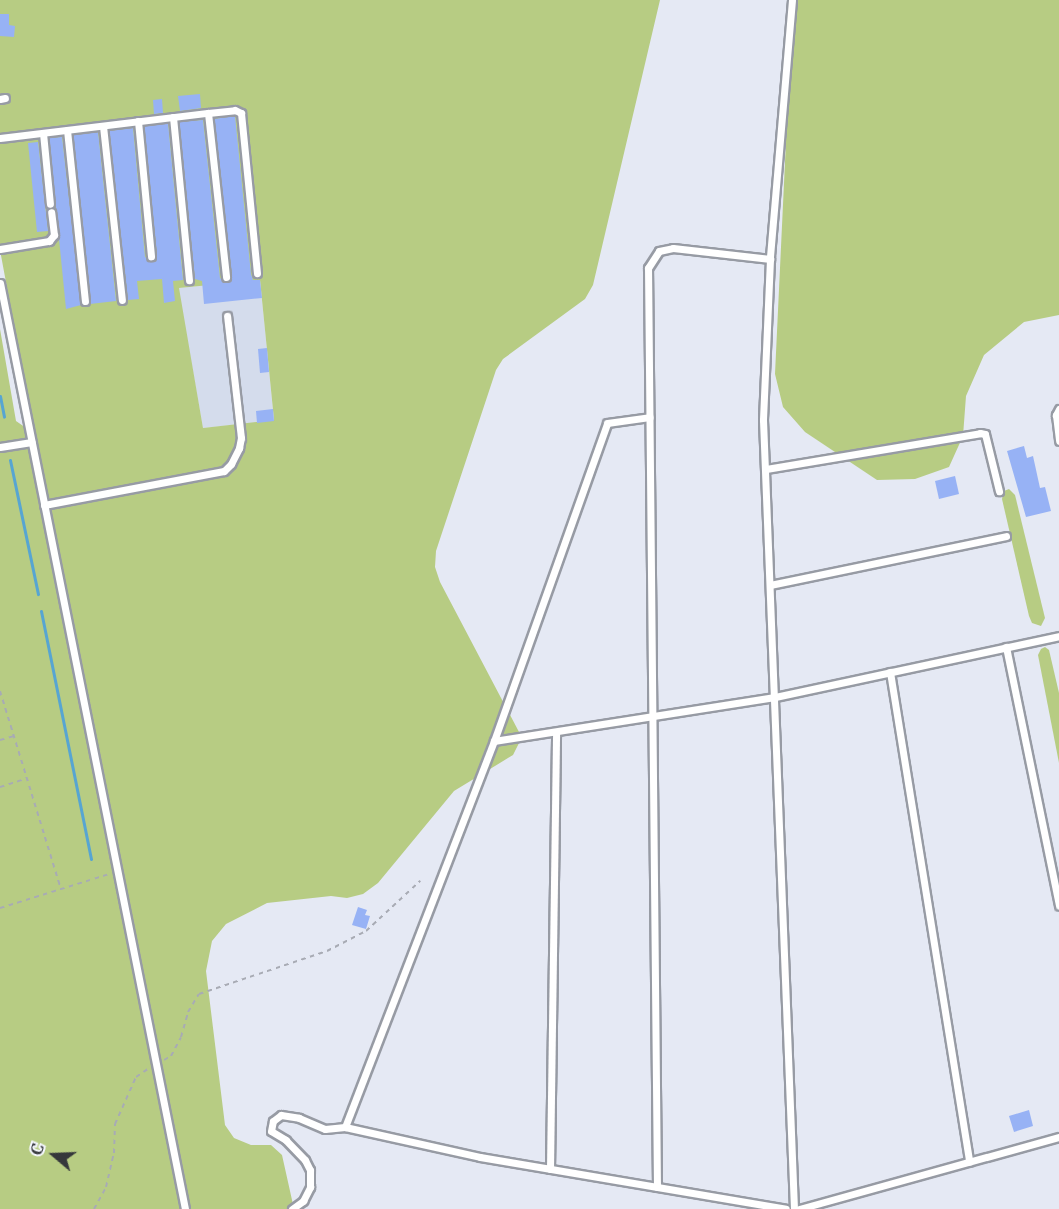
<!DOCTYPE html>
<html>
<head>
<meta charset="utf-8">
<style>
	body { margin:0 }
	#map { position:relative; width:1059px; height:1209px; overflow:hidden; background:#e5e9f4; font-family:Merriweather,serif }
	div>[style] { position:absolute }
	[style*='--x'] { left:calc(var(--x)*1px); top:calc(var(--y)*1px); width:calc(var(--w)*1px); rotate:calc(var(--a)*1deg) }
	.built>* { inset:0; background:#d4dcec }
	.green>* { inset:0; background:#b7cc83 }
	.stream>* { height:3px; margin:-1.5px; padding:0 1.5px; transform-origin:1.5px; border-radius:1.5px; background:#57a5d2 }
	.building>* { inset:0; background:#97b2f5 }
	.path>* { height:2px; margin-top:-1px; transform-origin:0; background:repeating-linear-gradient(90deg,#a8abb4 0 4.5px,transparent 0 9px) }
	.roads { filter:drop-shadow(2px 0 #979ba4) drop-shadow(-2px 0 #979ba4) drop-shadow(0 2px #979ba4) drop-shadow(0 -2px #979ba4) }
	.service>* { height:7px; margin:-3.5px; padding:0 3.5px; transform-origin:3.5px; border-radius:3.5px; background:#fff }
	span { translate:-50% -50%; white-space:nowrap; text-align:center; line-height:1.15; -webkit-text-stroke:6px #f4f7fd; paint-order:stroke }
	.north { position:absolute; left:24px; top:1125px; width:60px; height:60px; -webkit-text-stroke:4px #f4f7fd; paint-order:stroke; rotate:289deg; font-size:16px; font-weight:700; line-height:24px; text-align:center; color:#35373b }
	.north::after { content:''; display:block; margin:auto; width:21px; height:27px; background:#35373b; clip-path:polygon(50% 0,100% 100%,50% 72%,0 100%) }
</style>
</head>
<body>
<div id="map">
	<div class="built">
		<i style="clip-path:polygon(260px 280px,274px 421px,203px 428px,178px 288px)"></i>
	</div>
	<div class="green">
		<i style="clip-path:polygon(evenodd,0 0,660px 0,593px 285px,585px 299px,503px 359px,496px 370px,436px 551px,435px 567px,440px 582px,519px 732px,519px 743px,513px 755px,454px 791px,378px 883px,363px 894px,347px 898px,331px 896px,267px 903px,226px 924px,212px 941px,206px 971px,225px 1125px,234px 1138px,251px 1145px,271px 1145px,282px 1155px,294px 1209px,187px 1209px,49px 514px,0 250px,0 0,260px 280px,274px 420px,203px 428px,179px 288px,260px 280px)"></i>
		<i style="clip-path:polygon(797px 0,1059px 0,1059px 315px,1024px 322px,984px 355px,966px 396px,963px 436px,949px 467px,915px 479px,877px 480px,805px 432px,783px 407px,775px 374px,790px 56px)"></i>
		<i style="clip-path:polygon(0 329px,16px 421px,29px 430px,182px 1209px,0 1209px)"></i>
		<i style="clip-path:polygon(1009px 489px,1015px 495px,1045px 618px,1041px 626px,1032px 623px,1029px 616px,1002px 499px,1004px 491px)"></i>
		<i style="clip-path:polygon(1045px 647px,1049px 650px,1059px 693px,1059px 763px,1038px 655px,1041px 649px)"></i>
	</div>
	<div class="stream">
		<i style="--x:0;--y:396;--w:21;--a:79"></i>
		<i style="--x:10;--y:460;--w:137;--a:78.2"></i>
		<i style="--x:41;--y:611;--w:253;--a:78.6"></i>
	</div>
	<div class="building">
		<i style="clip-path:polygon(0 14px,9px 14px,9px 25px,15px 26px,14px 37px,0 36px)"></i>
		<i style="clip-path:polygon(200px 94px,201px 108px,180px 111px,178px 96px)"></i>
		<i style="clip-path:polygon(162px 99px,163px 113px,154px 114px,153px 100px)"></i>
		<i style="clip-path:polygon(235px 116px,251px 274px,253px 280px,260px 280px,262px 298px,204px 304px,202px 281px,195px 279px,179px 122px,203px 120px,220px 278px,226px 283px,232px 276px,214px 119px)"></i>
		<i style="clip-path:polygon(168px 123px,183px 280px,173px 281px,175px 301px,164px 303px,162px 279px,137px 281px,139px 299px,128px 300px,109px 131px,133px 128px,145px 257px,152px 261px,157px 255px,144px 126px)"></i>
		<i style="clip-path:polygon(98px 132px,116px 301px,90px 304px,73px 135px)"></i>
		<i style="clip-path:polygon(62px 137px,81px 305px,66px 309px,49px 138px)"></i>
		<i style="clip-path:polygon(38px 142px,48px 231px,37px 232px,28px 143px)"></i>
		<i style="clip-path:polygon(267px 348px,269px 372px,260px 373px,258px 349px)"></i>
		<i style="clip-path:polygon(273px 409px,274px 421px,257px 423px,256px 411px)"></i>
		<i style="clip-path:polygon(1024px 446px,1027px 458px,1033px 456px,1040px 488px,1045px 487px,1051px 511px,1026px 517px,1007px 451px)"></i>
		<i style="clip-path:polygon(955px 476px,959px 494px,939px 499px,935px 481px)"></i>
		<i style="clip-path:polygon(358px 907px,367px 910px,365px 915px,370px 916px,366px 929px,352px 925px)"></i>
		<i style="clip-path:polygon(1029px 1110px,1033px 1126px,1014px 1132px,1009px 1116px)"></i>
	</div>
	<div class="path">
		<i style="--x:0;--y:691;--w:207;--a:72.9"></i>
		<i style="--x:0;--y:740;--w:15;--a:-16"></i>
		<i style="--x:0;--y:787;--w:28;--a:-18"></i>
		<i style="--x:0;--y:908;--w:114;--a:-17.3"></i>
		<i style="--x:164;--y:1060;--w:8;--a:-30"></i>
		<i style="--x:171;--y:1056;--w:21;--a:-62"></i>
		<i style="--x:181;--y:1037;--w:26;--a:-74"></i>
		<i style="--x:188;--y:1012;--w:21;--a:-59"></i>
		<i style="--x:199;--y:994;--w:135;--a:-18.6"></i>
		<i style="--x:327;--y:951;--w:44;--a:-27.1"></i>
		<i style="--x:366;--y:931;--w:74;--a:-42.8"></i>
		<i style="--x:94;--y:1209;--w:25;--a:-61"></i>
		<i style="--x:106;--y:1187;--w:35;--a:-77"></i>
		<i style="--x:114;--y:1153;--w:29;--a:-88"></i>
		<i style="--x:115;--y:1124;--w:51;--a:-65.9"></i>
		<i style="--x:136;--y:1077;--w:14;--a:-34"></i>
	</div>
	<div class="roads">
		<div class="service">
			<i style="--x:792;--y:0;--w:260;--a:94.9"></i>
			<i style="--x:770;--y:259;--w:161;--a:92.5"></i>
			<i style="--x:763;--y:420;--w:790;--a:87.75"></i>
			<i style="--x:0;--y:99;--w:5;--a:-11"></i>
			<i style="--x:208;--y:113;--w:27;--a:-6"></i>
			<i style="--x:235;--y:110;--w:7;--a:27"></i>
			<i style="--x:241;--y:113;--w:161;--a:84.3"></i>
			<i style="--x:173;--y:117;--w:164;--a:84.4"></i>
			<i style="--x:138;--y:121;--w:136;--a:84.5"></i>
			<i style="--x:103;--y:126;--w:175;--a:83.8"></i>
			<i style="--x:67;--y:130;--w:172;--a:84"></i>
			<i style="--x:43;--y:133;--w:71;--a:84.4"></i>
			<i style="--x:0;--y:138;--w:209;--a:-6.9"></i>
			<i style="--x:208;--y:113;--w:165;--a:83.7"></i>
			<i style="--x:0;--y:249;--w:50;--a:-9.3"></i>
			<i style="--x:49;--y:241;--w:8;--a:-50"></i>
			<i style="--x:54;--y:235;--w:23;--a:-97"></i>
			<i style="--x:0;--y:283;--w:944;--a:78.7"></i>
			<i style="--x:1059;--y:409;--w:7;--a:117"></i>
			<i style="--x:1056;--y:415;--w:26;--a:83"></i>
			<i style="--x:0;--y:447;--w:32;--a:-9"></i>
			<i style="--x:766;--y:469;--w:217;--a:-9.5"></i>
			<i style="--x:980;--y:433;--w:5;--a:11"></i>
			<i style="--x:985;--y:434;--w:59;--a:76.2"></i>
			<i style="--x:44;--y:505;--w:183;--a:-10.7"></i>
			<i style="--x:224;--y:471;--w:10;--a:-45"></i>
			<i style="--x:231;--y:464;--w:18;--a:-63"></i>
			<i style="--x:239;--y:448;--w:10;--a:-79"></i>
			<i style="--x:241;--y:438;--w:123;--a:-96.5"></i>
			<i style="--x:770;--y:585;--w:241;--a:-11.7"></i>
			<i style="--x:1006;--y:647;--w:264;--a:78.4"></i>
			<i style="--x:890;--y:672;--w:496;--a:80.8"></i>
			<i style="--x:494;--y:741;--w:337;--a:-70.4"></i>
			<i style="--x:607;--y:423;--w:43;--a:-7.9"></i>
			<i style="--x:345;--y:1127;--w:414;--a:-68.9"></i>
			<i style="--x:494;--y:741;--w:284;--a:-8.9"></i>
			<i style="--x:775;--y:697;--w:290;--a:-12.1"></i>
			<i style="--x:550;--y:1169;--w:437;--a:-89.2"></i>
			<i style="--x:657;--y:1187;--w:919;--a:-90.56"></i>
			<i style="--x:648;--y:268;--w:20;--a:-57"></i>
			<i style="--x:659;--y:251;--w:14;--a:-12"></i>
			<i style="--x:673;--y:248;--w:98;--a:6.5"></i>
			<i style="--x:292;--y:1209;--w:14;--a:-36"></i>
			<i style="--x:303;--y:1201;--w:16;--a:-63"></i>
			<i style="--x:310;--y:1187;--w:17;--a:-90"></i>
			<i style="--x:310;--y:1170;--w:11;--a:-117"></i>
			<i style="--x:305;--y:1160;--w:28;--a:-134"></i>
			<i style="--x:286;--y:1140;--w:17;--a:-149"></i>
			<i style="--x:271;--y:1131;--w:10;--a:-79"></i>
			<i style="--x:273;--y:1121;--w:10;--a:-37"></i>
			<i style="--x:281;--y:1115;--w:18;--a:9"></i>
			<i style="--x:299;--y:1118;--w:28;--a:23"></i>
			<i style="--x:325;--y:1129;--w:20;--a:-6"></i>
			<i style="--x:345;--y:1127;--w:138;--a:12.5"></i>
			<i style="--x:480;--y:1157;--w:310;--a:9.6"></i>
			<i style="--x:799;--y:1209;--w:270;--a:-15.5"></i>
		</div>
	</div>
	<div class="north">С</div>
</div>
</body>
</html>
